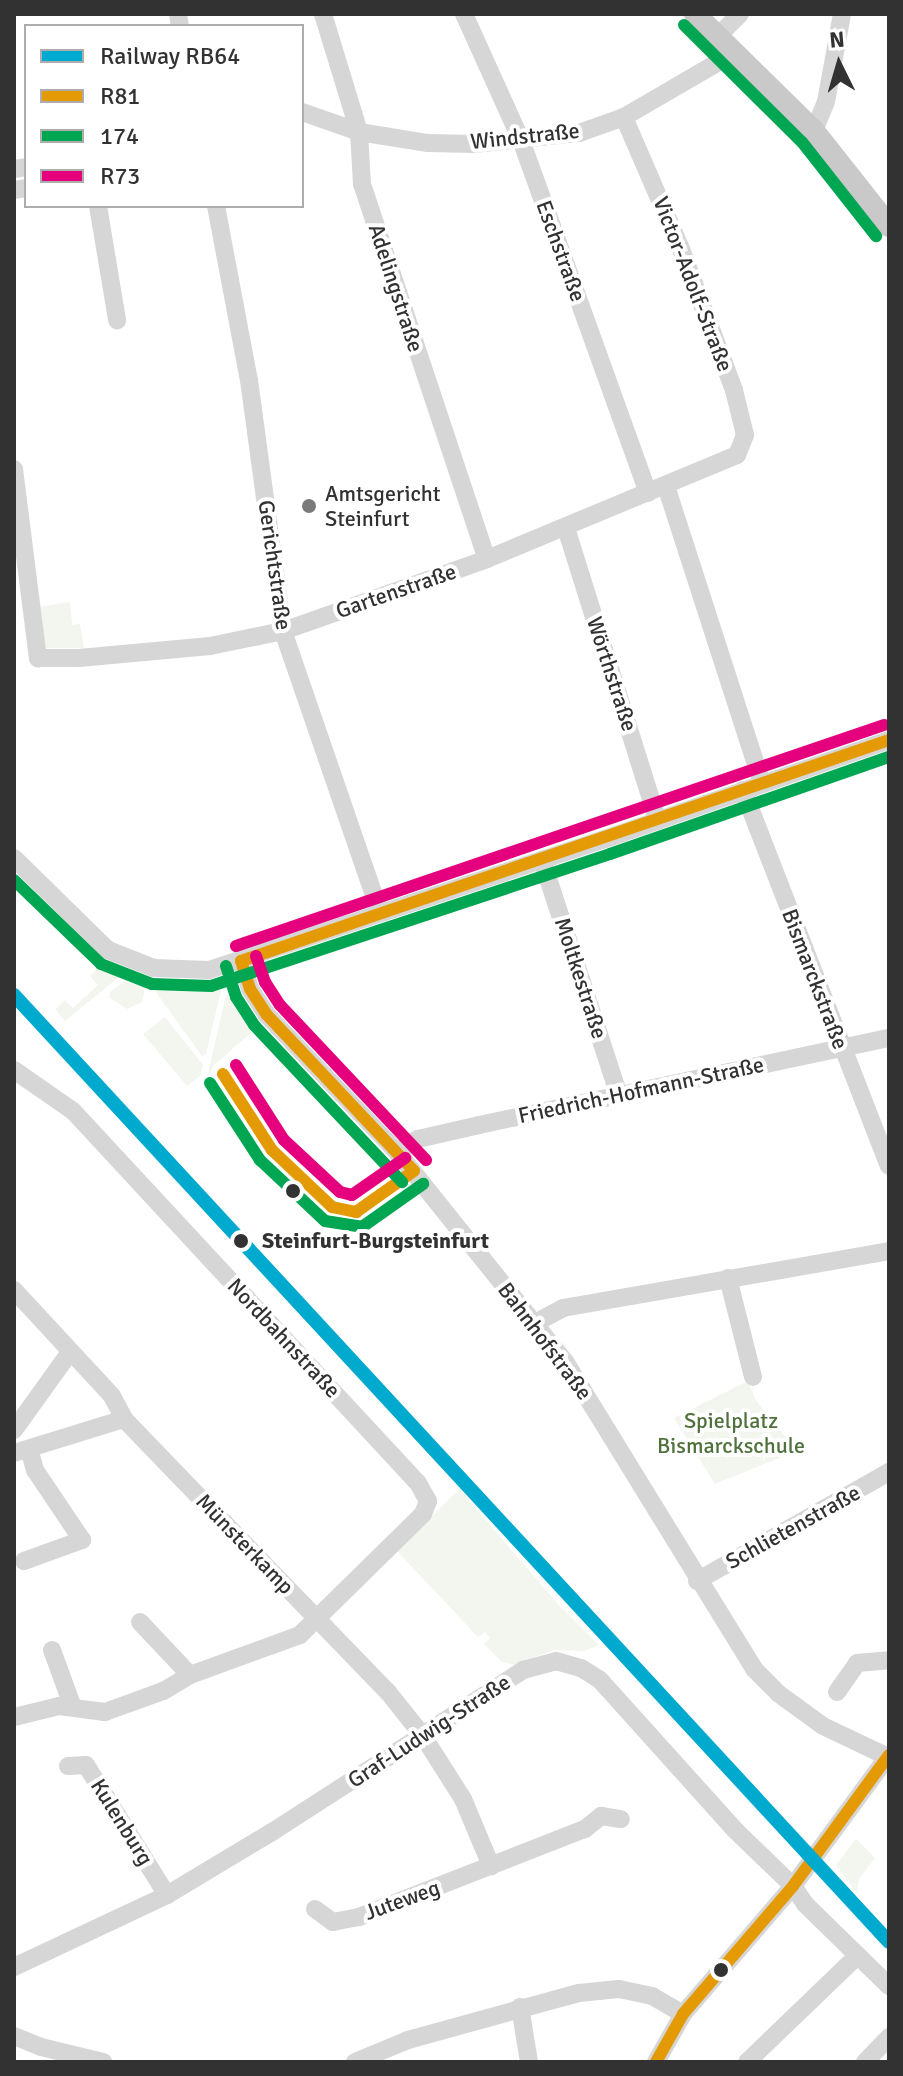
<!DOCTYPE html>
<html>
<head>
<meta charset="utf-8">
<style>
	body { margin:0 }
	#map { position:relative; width:903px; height:2076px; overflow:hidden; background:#fff; font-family:Signika,sans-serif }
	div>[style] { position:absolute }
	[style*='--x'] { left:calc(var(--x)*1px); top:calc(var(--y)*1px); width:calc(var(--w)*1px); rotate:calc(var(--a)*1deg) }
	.green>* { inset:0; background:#f2f6ee }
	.minor>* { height:18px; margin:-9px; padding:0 9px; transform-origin:9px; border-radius:9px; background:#d6d6d6 }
	.major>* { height:22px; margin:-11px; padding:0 11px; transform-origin:11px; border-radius:11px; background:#c9c9c9 }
	.bus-1>* { height:12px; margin:-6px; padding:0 6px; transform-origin:6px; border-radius:6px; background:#e39a05 }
	.bus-2>* { height:12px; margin:-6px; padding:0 6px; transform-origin:6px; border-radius:6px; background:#00a651 }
	.bus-3>* { height:12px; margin:-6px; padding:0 6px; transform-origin:6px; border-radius:6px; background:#e5007d }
	.rail-1>* { height:14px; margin:-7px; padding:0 7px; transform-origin:7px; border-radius:7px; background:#00a9ce }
	.dots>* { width:22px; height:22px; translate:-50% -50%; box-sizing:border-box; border:4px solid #fff; border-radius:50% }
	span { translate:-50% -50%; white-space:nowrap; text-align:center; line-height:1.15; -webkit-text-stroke:8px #fff; paint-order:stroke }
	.street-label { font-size:22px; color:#323232 }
	.poi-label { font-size:22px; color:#323232 }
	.left { translate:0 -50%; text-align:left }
	.stop-label { font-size:22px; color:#323232; font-weight:700 }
	.park-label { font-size:22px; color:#4f713c }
	.frame { position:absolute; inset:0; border:16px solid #323232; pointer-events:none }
	.legend { position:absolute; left:24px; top:24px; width:280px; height:184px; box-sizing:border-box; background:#fff; border:2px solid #adadad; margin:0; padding:10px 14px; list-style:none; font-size:24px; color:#323232 }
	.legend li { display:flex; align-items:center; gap:16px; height:40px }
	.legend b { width:40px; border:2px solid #adadad }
	.north { position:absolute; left:799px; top:24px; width:80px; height:80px; -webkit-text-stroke:6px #fff; paint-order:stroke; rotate:355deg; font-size:22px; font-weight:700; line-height:32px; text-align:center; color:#323232 }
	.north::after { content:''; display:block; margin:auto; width:28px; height:36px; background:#323232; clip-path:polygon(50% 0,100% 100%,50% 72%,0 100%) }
</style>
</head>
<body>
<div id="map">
	<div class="green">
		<i style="clip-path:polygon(70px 602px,72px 625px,80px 624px,84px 648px,45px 648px,39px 607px)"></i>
		<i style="clip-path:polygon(77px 943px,101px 966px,119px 977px,65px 1021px,55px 1009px,65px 1000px,73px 1008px,98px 985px,90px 976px,98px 968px)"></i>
		<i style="clip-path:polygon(124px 982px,143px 985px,145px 989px,142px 1002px,127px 1009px,109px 997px,111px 991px)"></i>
		<i style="clip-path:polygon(217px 987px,221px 991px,206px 1054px,202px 1056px,155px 991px)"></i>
		<i style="clip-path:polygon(226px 995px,256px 1024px,251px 1033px,214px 1065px,207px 1078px)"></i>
		<i style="clip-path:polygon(165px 1017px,203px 1065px,200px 1076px,187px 1086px,143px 1034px)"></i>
		<i style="clip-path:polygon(748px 1381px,755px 1399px,797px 1451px,715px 1484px,674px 1418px)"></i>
		<i style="clip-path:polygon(459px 1489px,558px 1604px,599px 1645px,584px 1651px,554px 1650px,515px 1665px,502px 1662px,484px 1644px,490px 1638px,485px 1632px,478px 1637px,397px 1551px)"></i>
		<i style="clip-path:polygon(856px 1839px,875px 1858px,859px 1879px,857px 1893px,836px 1865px)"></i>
	</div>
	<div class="minor">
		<i style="--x:178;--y:14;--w:12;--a:81"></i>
		<i style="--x:323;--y:14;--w:123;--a:73"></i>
		<i style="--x:359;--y:132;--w:52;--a:86.7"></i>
		<i style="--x:362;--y:184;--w:395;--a:71.6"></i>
		<i style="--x:464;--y:14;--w:138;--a:65.7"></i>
		<i style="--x:521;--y:140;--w:375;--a:70.2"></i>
		<i style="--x:718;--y:36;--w:31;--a:-45"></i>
		<i style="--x:302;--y:112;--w:60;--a:19.3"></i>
		<i style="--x:359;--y:132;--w:70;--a:9.1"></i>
		<i style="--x:428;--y:143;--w:46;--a:1.2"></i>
		<i style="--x:474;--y:144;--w:106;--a:-6"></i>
		<i style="--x:579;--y:133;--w:48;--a:-19.6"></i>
		<i style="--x:624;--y:117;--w:127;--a:-30.2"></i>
		<i style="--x:814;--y:131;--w:31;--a:-68"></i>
		<i style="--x:826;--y:102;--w:89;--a:-79.7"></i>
		<i style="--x:14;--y:169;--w:12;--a:-9"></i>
		<i style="--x:14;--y:190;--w:12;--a:-9"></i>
		<i style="--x:98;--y:206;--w:116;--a:80.5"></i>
		<i style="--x:216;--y:206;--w:177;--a:79.3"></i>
		<i style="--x:249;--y:380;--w:253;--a:82.3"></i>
		<i style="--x:283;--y:631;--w:298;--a:71"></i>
		<i style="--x:14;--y:469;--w:191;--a:82.8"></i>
		<i style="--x:38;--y:658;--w:41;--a:0"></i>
		<i style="--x:79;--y:658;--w:132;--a:-5.2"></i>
		<i style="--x:210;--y:646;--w:75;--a:-11.6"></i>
		<i style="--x:283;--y:631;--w:216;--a:-19.4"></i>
		<i style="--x:487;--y:559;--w:271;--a:-22.6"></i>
		<i style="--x:737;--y:455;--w:22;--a:-68"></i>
		<i style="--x:745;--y:435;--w:46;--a:-103.7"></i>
		<i style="--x:734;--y:390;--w:151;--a:-110.6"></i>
		<i style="--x:681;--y:249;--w:144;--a:-113.4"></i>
		<i style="--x:666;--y:486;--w:313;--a:72.1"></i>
		<i style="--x:566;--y:528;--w:307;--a:72.6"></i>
		<i style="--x:743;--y:790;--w:403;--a:68.8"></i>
		<i style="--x:14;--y:858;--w:132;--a:44.4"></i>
		<i style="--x:108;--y:950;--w:49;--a:21.4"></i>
		<i style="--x:154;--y:968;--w:55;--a:2.1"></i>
		<i style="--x:209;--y:970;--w:417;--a:-18.3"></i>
		<i style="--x:605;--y:839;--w:301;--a:-19.2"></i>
		<i style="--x:542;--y:860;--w:247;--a:71.9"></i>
		<i style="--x:241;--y:961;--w:29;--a:72"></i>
		<i style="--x:250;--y:989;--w:31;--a:57"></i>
		<i style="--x:267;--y:1015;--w:189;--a:46.5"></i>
		<i style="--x:397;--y:1152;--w:270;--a:51.3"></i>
		<i style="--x:566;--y:1363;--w:359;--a:58.4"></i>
		<i style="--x:754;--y:1669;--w:35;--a:45"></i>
		<i style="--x:779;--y:1694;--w:54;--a:36"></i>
		<i style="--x:823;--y:1726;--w:72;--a:25.5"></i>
		<i style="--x:14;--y:1070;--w:72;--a:34.8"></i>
		<i style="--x:73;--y:1111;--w:507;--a:47.16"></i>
		<i style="--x:418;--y:1483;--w:21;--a:61"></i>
		<i style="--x:428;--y:1501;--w:14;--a:111"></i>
		<i style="--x:423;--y:1514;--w:173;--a:135.5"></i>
		<i style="--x:300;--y:1635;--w:117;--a:160"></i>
		<i style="--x:190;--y:1675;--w:31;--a:149"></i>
		<i style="--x:163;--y:1691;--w:62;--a:160.1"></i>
		<i style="--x:105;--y:1712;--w:46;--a:-172.6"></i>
		<i style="--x:59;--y:1706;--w:46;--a:166.3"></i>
		<i style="--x:397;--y:1152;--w:25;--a:-32"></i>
		<i style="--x:418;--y:1139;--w:63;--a:-12.9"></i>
		<i style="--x:479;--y:1125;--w:419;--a:-12"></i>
		<i style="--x:728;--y:1278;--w:102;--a:75.8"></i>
		<i style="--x:14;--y:1290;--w:144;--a:47.2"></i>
		<i style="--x:112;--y:1396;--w:26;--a:62"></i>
		<i style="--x:124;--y:1419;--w:380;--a:46"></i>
		<i style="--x:388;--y:1692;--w:56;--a:51.5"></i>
		<i style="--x:423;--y:1736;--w:75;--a:57.6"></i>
		<i style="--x:463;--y:1799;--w:73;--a:67.3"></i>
		<i style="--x:535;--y:1323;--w:32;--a:-28"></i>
		<i style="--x:563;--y:1308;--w:331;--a:-9.9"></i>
		<i style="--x:14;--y:1430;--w:96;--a:-54.3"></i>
		<i style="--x:14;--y:1453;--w:115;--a:-17.2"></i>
		<i style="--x:24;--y:1561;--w:62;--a:-19.9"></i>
		<i style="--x:82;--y:1540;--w:84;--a:-123.9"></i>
		<i style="--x:35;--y:1470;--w:22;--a:-106"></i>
		<i style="--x:697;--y:1581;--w:221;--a:-29.6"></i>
		<i style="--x:140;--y:1622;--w:73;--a:46.7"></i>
		<i style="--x:52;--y:1650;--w:59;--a:70"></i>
		<i style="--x:837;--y:1692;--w:35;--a:-55"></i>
		<i style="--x:857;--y:1663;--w:32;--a:-5"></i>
		<i style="--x:68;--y:1766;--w:18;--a:-3"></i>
		<i style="--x:86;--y:1765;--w:153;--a:58.1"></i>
		<i style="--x:315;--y:1909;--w:22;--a:36"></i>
		<i style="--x:333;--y:1922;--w:26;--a:-11"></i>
		<i style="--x:359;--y:1917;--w:243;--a:-21.3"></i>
		<i style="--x:585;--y:1829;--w:21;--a:-39"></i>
		<i style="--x:601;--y:1816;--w:20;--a:9"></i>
		<i style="--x:14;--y:1967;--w:169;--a:-25.2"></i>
		<i style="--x:167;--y:1895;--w:122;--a:-31"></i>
		<i style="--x:272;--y:1832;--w:299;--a:-32.8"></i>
		<i style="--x:523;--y:1670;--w:34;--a:-15"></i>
		<i style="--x:556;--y:1661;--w:26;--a:16"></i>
		<i style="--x:581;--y:1668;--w:22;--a:32"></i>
		<i style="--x:600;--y:1680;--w:203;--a:48"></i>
		<i style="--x:736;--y:1831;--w:79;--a:44"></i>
		<i style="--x:793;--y:1886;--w:22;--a:56"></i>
		<i style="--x:805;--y:1904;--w:117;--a:44.3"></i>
		<i style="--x:520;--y:2007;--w:56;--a:80.7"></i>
		<i style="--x:14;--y:2036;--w:29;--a:22"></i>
		<i style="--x:41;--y:2047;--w:64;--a:13.6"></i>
		<i style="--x:355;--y:2062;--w:57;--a:-22.5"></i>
		<i style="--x:408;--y:2040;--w:177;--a:-15.4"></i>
		<i style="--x:579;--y:1993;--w:40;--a:-5.7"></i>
		<i style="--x:619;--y:1989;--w:34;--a:12"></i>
		<i style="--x:652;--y:1996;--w:36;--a:30"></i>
		<i style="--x:656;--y:2062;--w:55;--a:-60.6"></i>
		<i style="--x:683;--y:2014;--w:169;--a:-49.3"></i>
		<i style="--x:793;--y:1886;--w:162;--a:-53.8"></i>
		<i style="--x:747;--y:2062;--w:154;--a:-43.9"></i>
		<i style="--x:865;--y:2062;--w:35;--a:-46"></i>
	</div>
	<div class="major">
		<i style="--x:695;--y:14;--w:167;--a:44.5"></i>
		<i style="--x:814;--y:131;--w:121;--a:51.7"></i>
	</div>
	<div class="bus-1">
		<i style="--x:241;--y:961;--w:685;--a:-18.83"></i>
		<i style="--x:241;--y:961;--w:29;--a:72"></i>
		<i style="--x:250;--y:989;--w:31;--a:57"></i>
		<i style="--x:267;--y:1015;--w:214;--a:46.7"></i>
		<i style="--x:223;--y:1074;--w:90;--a:57.2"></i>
		<i style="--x:272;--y:1150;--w:83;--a:43.5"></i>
		<i style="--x:332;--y:1207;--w:25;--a:12"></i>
		<i style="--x:356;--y:1212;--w:71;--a:-35.3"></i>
		<i style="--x:656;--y:2062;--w:55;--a:-60.6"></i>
		<i style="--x:683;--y:2014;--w:169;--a:-49.3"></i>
		<i style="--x:793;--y:1886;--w:162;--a:-53.8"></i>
	</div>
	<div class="bus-2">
		<i style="--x:684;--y:25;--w:166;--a:44.8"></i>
		<i style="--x:802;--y:142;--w:120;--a:51.8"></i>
		<i style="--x:14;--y:880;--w:121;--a:44"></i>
		<i style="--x:101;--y:964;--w:55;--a:21.4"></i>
		<i style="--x:152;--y:984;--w:59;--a:1.9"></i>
		<i style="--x:211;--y:986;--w:420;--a:-18.3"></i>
		<i style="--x:610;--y:854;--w:295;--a:-19.2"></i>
		<i style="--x:226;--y:966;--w:33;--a:72"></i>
		<i style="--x:236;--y:997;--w:33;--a:57"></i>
		<i style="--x:254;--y:1025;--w:216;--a:46.7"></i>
		<i style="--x:210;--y:1083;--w:92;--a:57"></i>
		<i style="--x:260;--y:1160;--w:89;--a:43.2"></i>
		<i style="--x:325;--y:1221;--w:37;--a:9"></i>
		<i style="--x:362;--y:1227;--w:75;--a:-35.2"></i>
	</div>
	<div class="bus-3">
		<i style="--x:236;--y:946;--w:685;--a:-18.83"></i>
		<i style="--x:256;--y:956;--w:28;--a:71"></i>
		<i style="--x:265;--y:982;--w:27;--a:57"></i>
		<i style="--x:280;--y:1005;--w:213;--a:46.7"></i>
		<i style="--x:236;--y:1065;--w:89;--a:57.4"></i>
		<i style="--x:284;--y:1140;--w:76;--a:42.9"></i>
		<i style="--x:340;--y:1192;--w:12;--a:14"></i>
		<i style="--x:352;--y:1195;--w:65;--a:-34.9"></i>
	</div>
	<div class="rail-1">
		<i style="--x:14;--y:995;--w:1289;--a:47.26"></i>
	</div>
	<div class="dots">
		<i style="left:309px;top:506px;background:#7a7a7a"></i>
		<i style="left:293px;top:1191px;background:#323232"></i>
		<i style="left:241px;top:1241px;background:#323232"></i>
		<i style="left:721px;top:1970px;background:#323232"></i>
	</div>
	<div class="street-label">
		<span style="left:525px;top:136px;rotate:-6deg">Windstraße</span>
		<span style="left:561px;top:251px;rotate:70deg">Eschstraße</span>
		<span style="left:693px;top:284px;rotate:69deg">Victor-Adolf-Straße</span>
		<span style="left:396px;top:288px;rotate:72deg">Adelingstraße</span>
		<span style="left:275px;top:565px;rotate:82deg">Gerichtstraße</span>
		<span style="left:396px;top:591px;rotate:-19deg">Gartenstraße</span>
		<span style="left:612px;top:674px;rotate:72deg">Wörthstraße</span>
		<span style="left:581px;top:978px;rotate:72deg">Moltkestraße</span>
		<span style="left:815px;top:979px;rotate:69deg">Bismarckstraße</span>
		<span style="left:641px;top:1090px;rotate:-12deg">Friedrich-Hofmann-Straße</span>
		<span style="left:284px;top:1338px;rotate:47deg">Nordbahnstraße</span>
		<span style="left:545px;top:1341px;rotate:53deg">Bahnhofstraße</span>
		<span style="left:793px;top:1527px;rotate:-29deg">Schlietenstraße</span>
		<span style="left:245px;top:1544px;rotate:46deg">Münsterkamp</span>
		<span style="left:429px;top:1731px;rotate:-33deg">Graf-Ludwig-Straße</span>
		<span style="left:122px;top:1822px;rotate:58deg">Kulenburg</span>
		<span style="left:402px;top:1900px;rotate:-20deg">Juteweg</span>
	</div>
	<div class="poi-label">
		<span class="left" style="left:325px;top:506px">Amtsgericht<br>Steinfurt</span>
	</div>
	<div class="stop-label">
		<span class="left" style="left:262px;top:1241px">Steinfurt-Burgsteinfurt</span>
	</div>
	<div class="park-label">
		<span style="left:731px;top:1433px">Spielplatz<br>Bismarckschule</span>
	</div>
	<div class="frame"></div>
	<ul class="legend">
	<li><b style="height:10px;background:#00a9ce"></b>Railway RB64</li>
	<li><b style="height:10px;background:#e39a05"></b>R81</li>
	<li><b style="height:10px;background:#00a651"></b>174</li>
	<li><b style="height:10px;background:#e5007d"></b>R73</li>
	</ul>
	<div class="north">N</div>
</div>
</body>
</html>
